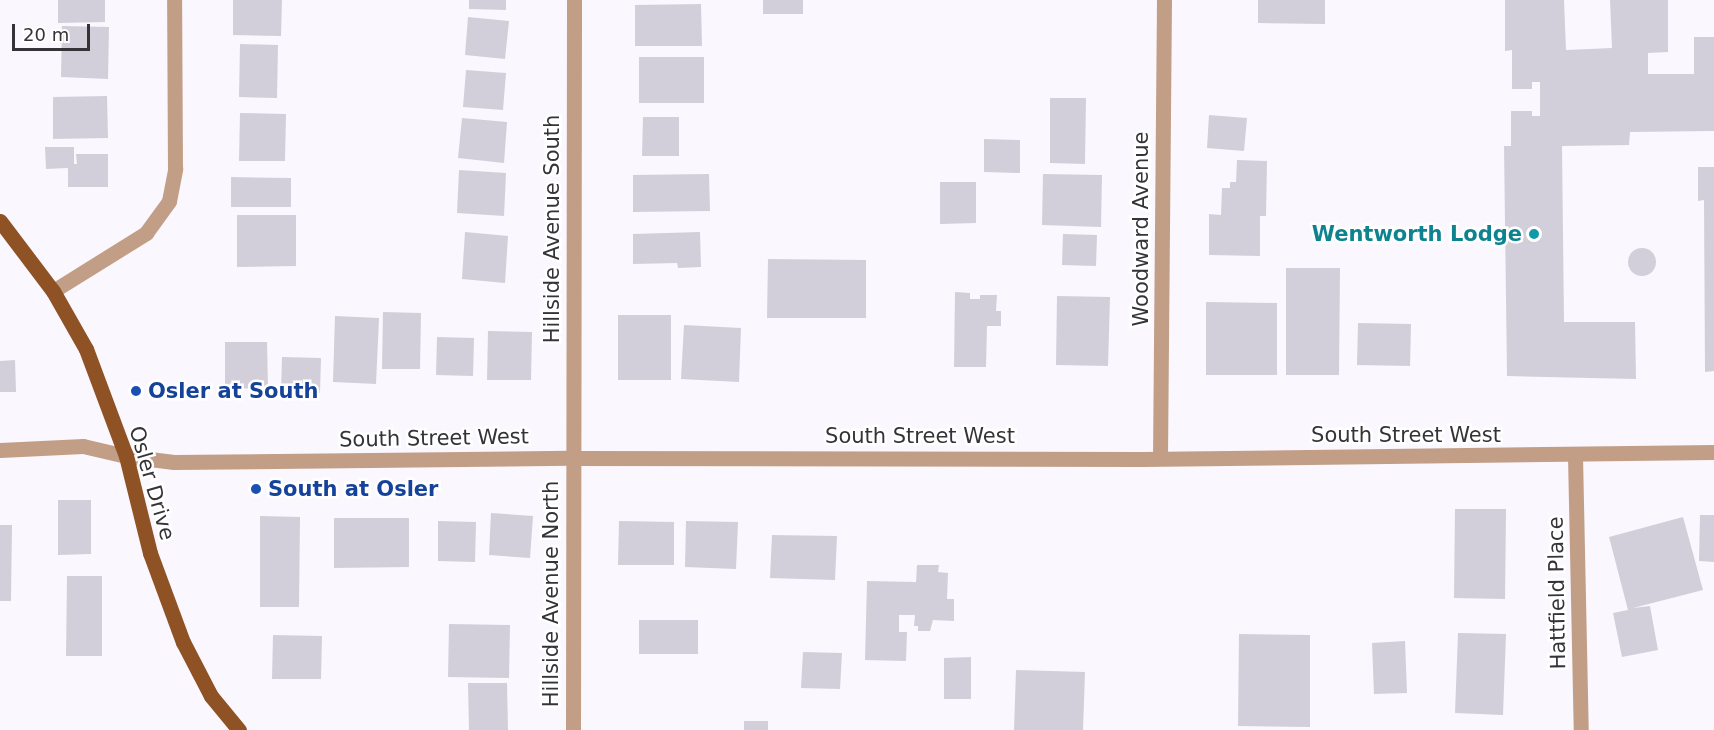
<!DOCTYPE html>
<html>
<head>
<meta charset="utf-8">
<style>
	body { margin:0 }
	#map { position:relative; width:1714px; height:730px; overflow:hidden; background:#faf7fe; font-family:"DejaVu Sans",sans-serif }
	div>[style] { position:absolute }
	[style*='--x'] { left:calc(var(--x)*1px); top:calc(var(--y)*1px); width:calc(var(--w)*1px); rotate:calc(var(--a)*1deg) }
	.building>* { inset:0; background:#d3cfda }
	.round { border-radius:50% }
	.minor>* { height:15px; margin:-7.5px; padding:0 7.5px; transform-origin:7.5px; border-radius:7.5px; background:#c29e87 }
	.major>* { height:15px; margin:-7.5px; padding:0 7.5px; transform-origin:7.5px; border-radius:7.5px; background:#8f5224 }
	.dots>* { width:16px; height:16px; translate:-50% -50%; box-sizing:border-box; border:3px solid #fff; border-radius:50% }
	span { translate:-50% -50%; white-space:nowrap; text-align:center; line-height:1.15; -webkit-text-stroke:5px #fff; paint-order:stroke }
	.street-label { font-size:21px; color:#343337 }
	.culture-label { font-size:21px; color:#0d838f; font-weight:700 }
	.right { translate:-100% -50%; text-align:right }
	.transit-label { font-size:21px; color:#164399; font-weight:700 }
	.left { translate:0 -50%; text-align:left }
	.scale { position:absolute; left:12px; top:24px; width:78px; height:27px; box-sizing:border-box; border:3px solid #343337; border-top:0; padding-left:8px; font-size:18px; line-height:21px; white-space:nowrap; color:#343337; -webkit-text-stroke:4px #fff; paint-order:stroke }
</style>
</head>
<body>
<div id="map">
	<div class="building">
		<i style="clip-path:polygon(58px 0,105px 0,105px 22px,58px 23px)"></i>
		<i style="clip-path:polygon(233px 0,282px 0,281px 36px,233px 35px)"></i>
		<i style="clip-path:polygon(469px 0,506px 0,506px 10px,469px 9px)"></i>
		<i style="clip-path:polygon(763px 0,803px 0,803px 14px,763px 14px)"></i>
		<i style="clip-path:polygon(1258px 0,1325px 0,1325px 24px,1258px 23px)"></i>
		<i style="clip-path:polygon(1505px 0,1564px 0,1566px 50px,1612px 48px,1610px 0,1668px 0,1668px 52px,1648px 53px,1648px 74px,1694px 74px,1694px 37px,1714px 37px,1714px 131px,1630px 132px,1629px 145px,1562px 146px,1564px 322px,1635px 322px,1636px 379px,1507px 376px,1504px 146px,1511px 146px,1511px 111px,1532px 111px,1532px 116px,1540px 116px,1540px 82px,1532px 82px,1532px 89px,1512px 89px,1512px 50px,1505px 51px)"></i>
		<i style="clip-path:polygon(701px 4px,702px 46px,635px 46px,635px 5px)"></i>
		<i style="clip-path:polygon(468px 17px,509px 21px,505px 59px,465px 55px)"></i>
		<i style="clip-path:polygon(62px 26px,109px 27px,108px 79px,61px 77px)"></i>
		<i style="clip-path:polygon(240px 44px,278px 45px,277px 98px,239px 97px)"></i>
		<i style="clip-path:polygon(639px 57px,704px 57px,704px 103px,639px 103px)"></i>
		<i style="clip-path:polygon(466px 70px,506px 73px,503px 110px,463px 107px)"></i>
		<i style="clip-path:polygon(107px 96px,108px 138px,53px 139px,53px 97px)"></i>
		<i style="clip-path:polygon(1050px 98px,1086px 98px,1085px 164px,1050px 163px)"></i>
		<i style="clip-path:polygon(240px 113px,286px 114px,285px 161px,239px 161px)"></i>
		<i style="clip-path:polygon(1209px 115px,1247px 118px,1244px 151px,1207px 148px)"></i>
		<i style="clip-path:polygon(643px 117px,679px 117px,679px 156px,642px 156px)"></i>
		<i style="clip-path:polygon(462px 118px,507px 122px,504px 163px,458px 158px)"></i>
		<i style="clip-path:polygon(984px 139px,1020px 140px,1020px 173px,984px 172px)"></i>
		<i style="clip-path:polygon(45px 147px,74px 147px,74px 164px,77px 164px,76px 154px,108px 154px,108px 187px,68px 187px,68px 168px,46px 169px)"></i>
		<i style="clip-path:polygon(1237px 160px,1267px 161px,1266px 216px,1260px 216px,1260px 256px,1209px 255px,1209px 214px,1221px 215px,1222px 188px,1230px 188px,1230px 182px,1236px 182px)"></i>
		<i style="clip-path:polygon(1698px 167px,1714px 167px,1714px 371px,1705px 372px,1704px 200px,1698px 201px)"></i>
		<i style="clip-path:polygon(459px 170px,506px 173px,504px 216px,457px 213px)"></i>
		<i style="clip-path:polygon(709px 174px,710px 211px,633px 212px,633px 175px)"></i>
		<i style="clip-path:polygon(1043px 174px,1102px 175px,1101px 227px,1042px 225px)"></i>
		<i style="clip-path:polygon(231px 177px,291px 178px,291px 207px,231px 207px)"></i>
		<i style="clip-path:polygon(940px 182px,976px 182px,976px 223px,940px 224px)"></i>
		<i style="clip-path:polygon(237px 215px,296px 215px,296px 266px,237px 267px)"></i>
		<i style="clip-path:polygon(465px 232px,508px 236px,505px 283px,462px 279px)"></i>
		<i style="clip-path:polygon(700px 232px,701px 267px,678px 268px,677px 263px,633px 264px,633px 234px)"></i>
		<i style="clip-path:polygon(1063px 234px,1097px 235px,1096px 266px,1062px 265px)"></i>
		<i class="round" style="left:1628px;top:248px;width:28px;height:28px"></i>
		<i style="clip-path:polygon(768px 259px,866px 260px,866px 318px,767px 318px)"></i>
		<i style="clip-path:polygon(1286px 268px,1340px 268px,1339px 375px,1286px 375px)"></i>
		<i style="clip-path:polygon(955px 292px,970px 293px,970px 299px,980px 299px,980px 295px,997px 295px,996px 311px,1001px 311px,1001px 326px,987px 326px,986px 367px,954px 367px)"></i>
		<i style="clip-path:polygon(1057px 296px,1110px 297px,1108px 366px,1056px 365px)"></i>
		<i style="clip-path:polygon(1206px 302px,1277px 303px,1277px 375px,1206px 375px)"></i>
		<i style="clip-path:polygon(383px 312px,421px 313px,420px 369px,382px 369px)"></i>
		<i style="clip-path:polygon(618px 315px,671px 315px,671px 380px,618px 380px)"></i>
		<i style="clip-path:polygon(335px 316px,379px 318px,376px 384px,333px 382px)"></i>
		<i style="clip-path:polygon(1358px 323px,1411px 324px,1410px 366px,1357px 365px)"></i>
		<i style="clip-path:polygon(684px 325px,741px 328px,739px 382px,681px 379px)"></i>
		<i style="clip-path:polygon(488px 331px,532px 332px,531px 380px,487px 380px)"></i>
		<i style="clip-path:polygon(437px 337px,474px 338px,473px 376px,436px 375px)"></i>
		<i style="clip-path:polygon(225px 342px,267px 342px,268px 388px,225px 389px)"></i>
		<i style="clip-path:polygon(282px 357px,321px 358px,320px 393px,281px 392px)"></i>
		<i style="clip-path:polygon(15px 360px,16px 392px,0 392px,0 361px)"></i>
		<i style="clip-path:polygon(58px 500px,91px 500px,91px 554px,58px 555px)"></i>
		<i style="clip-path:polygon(1455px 509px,1506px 509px,1505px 599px,1454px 598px)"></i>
		<i style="clip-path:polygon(491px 513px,533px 516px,530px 558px,489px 555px)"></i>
		<i style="clip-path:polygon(1700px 515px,1714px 515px,1714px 562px,1699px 561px)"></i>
		<i style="clip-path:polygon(260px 516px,300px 517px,299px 607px,260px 607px)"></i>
		<i style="clip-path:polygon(1683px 517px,1703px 590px,1633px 608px,1650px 606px,1658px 650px,1622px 657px,1613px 613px,1628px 610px,1609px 537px)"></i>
		<i style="clip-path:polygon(334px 518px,409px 518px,409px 567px,334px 568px)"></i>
		<i style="clip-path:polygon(438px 521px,476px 522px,475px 562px,438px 561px)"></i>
		<i style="clip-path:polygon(619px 521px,674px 522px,674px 565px,618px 565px)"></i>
		<i style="clip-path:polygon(686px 521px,738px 522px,736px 569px,685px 567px)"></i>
		<i style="clip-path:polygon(0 525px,12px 525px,11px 601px,0 601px)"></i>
		<i style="clip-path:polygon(772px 535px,837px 536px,835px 580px,770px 578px)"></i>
		<i style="clip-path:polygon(917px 565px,939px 565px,938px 572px,948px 573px,947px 599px,954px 599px,954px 621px,933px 620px,930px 631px,918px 631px,918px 626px,914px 626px,915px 615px,899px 615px,899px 632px,907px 632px,906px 661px,865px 660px,867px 581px,916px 582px)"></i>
		<i style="clip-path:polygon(67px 576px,102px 576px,102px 656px,66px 656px)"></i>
		<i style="clip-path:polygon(639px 620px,698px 620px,698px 654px,639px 654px)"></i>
		<i style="clip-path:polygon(449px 624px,510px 625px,509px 678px,448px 677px)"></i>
		<i style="clip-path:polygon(1458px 633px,1506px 634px,1503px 715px,1455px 713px)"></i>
		<i style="clip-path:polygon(1239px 634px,1310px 635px,1310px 727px,1238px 726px)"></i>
		<i style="clip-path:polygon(273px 635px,322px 636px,321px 679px,272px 679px)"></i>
		<i style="clip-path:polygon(1405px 641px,1407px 693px,1374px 694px,1372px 643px)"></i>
		<i style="clip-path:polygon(803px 652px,842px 653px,840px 689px,801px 688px)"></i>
		<i style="clip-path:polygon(971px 657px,971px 699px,944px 699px,944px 658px)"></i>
		<i style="clip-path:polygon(1016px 670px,1085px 672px,1083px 730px,1014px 730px)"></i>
		<i style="clip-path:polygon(468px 683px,507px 683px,508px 730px,469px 730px)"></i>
		<i style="clip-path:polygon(744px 721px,768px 721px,768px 730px,744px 730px)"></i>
	</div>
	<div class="minor">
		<i style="--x:53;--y:291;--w:110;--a:-31.9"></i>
		<i style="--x:146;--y:233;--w:39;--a:-54"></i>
		<i style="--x:169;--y:201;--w:33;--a:-79"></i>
		<i style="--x:175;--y:169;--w:169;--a:-90.3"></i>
		<i style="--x:0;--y:450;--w:83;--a:-2.8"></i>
		<i style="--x:83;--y:446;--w:44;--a:13.1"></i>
		<i style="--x:126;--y:456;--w:48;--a:7.1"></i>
		<i style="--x:174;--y:462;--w:397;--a:-0.6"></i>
		<i style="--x:571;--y:458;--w:571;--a:0.1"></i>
		<i style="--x:1142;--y:459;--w:572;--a:-0.7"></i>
		<i style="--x:1575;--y:455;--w:275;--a:88.8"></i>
		<i style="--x:1160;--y:458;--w:458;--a:-89.5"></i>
		<i style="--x:573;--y:730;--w:730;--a:-89.92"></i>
	</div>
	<div class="major">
		<i style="--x:0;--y:221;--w:88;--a:52.9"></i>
		<i style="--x:53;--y:291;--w:67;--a:60.4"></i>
		<i style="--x:86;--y:349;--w:114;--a:69.5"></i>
		<i style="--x:126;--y:456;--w:100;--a:76.1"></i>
		<i style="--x:150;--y:553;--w:95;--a:69.7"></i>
		<i style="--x:183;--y:642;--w:61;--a:62.6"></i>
		<i style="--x:211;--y:696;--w:44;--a:50.5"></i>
	</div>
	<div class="dots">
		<i style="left:1534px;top:234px;background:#0f9aa8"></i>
		<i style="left:136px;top:391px;background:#1a4fb4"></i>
		<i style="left:256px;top:489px;background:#1a4fb4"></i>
	</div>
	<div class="street-label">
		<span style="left:552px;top:229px;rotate:-90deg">Hillside Avenue South</span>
		<span style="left:1141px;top:229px;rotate:-90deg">Woodward Avenue</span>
		<span style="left:1406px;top:435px">South Street West</span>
		<span style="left:920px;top:436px">South Street West</span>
		<span style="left:434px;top:438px;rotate:-1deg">South Street West</span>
		<span style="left:152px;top:483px;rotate:74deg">Osler Drive</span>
		<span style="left:1557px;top:593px;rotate:-91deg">Hattfield Place</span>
		<span style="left:551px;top:594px;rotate:-90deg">Hillside Avenue North</span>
	</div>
	<div class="culture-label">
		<span class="right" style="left:1522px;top:234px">Wentworth Lodge</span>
	</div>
	<div class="transit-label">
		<span class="left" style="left:148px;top:391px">Osler at South</span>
		<span class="left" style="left:268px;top:489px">South at Osler</span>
	</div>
	<div class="scale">20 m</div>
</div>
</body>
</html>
